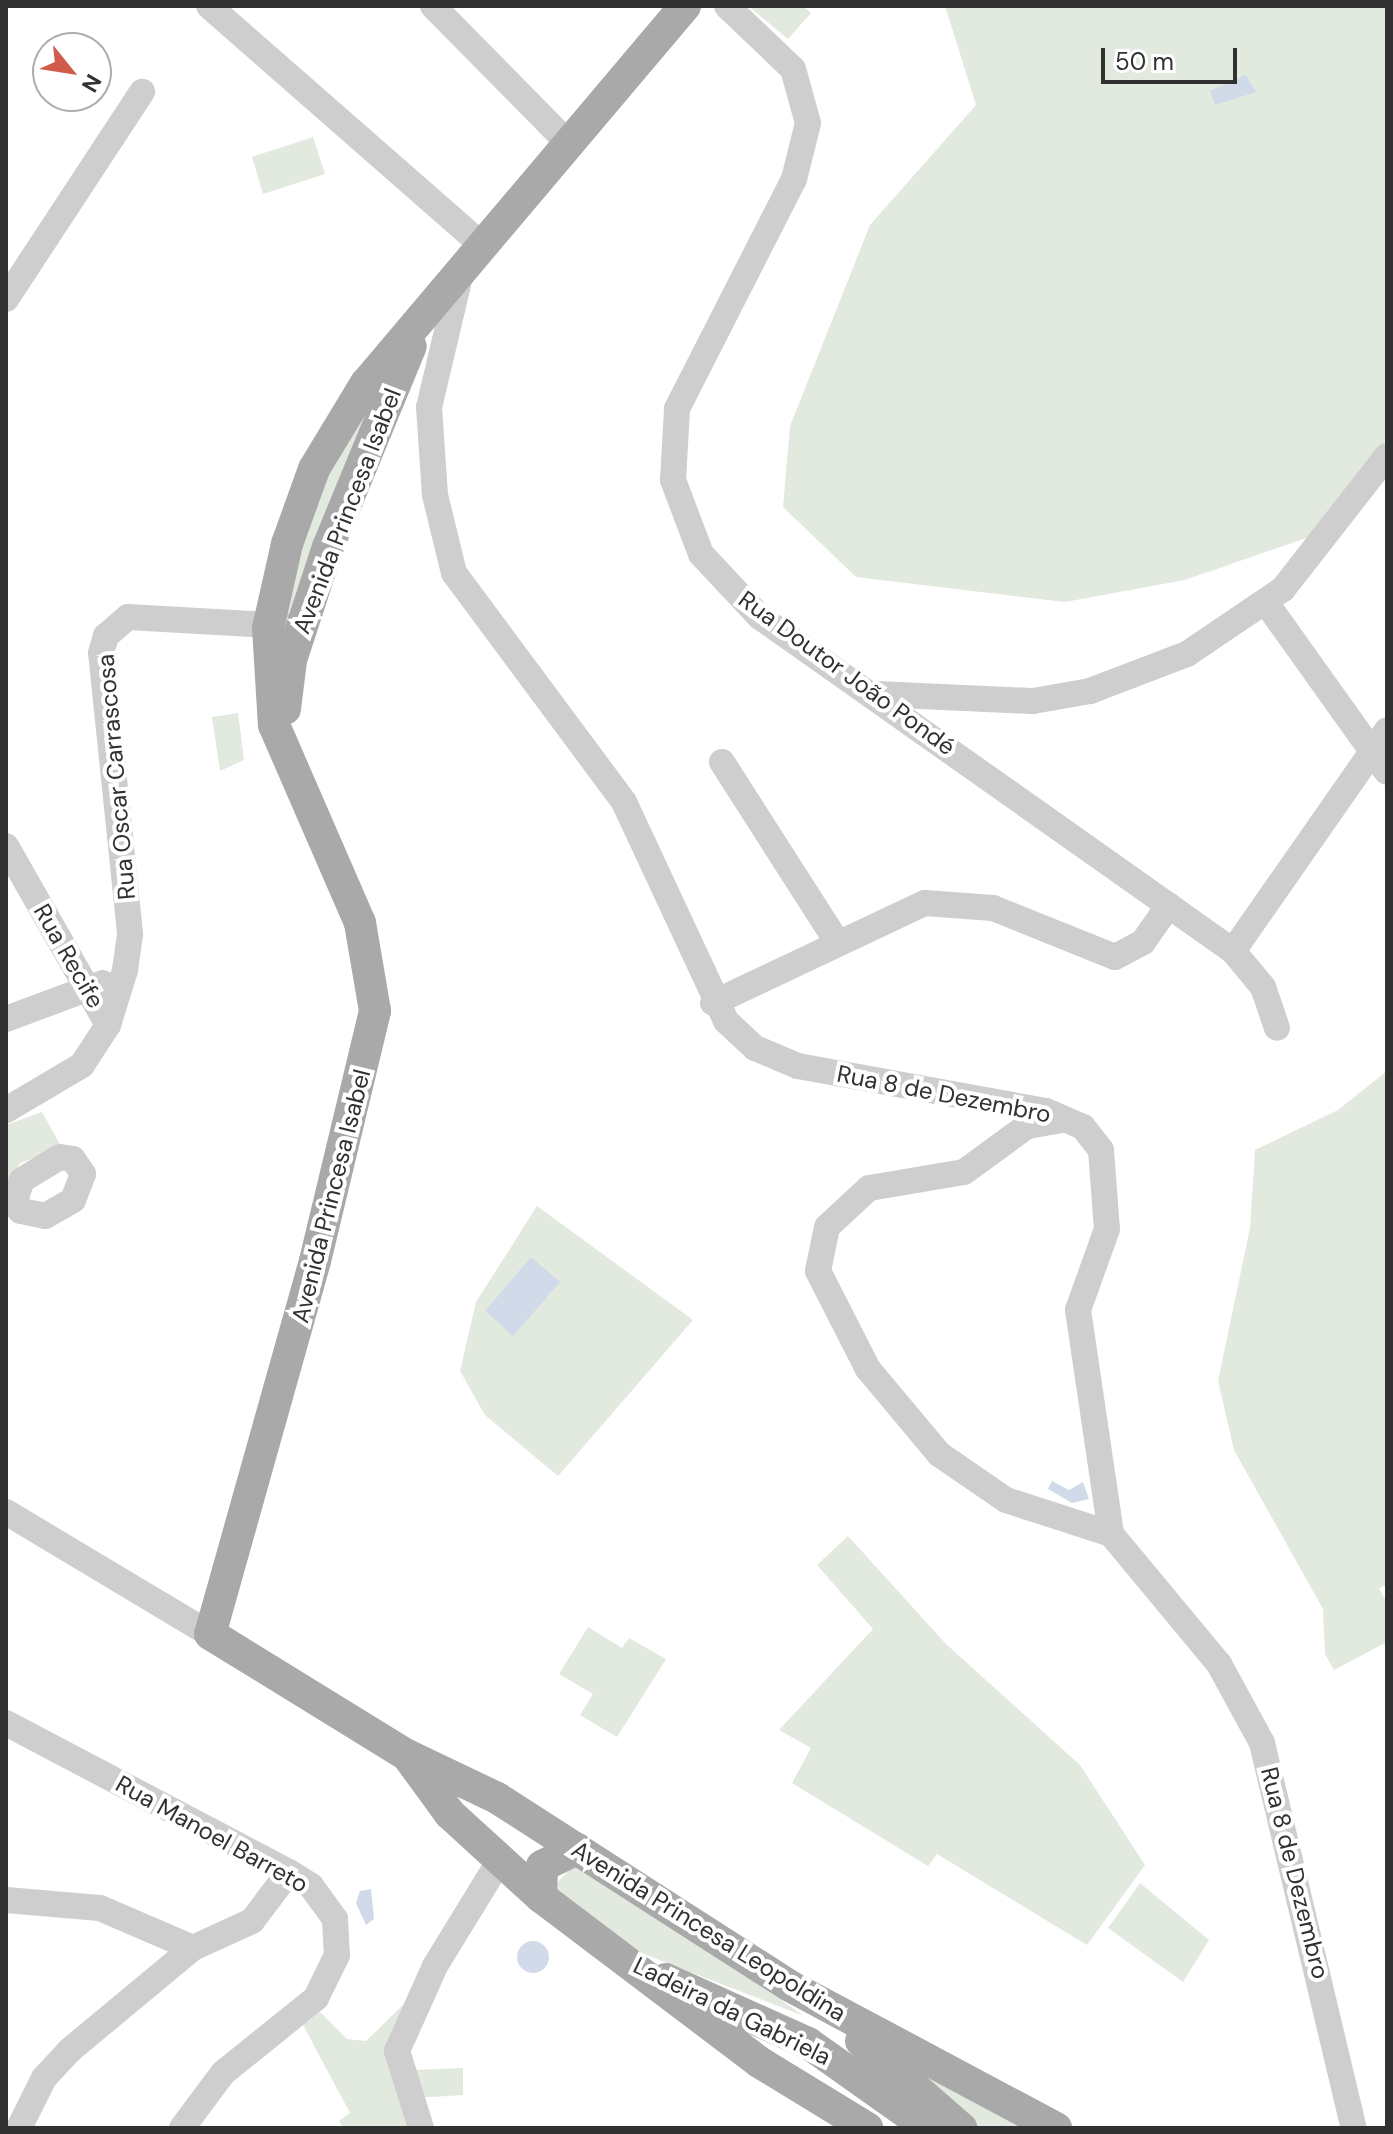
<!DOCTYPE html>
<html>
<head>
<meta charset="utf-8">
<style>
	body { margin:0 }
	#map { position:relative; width:1393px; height:2134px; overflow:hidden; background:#fff; font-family:"DM Sans",sans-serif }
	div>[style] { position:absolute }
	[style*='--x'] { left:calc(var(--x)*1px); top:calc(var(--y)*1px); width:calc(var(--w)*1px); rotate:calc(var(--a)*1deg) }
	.green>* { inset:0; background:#e2e9de }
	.water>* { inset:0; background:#d0dae9 }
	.round { border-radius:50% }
	.minor>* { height:26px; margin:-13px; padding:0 13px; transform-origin:13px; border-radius:13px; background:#cecece }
	.major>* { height:32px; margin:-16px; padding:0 16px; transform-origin:16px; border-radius:16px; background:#a9a9a9 }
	span { translate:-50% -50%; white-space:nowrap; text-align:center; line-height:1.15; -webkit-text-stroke:8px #fff; paint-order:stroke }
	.street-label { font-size:24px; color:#313131 }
	.frame { position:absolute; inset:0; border:8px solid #313131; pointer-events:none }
	.north { position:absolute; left:32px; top:32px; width:80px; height:80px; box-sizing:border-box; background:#fff; border:2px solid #adadad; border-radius:50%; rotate:120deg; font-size:22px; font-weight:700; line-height:32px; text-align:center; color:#313131 }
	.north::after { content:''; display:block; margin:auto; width:28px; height:36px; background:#d15b4a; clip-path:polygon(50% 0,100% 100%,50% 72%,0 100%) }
	.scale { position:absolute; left:1101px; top:48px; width:136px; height:36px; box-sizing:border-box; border:4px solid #313131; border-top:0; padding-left:10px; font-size:24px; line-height:28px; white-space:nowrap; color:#313131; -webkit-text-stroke:6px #fff; paint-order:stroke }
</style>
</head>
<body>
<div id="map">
	<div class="green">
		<i style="clip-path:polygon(748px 6px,803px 6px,811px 13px,788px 39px)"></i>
		<i style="clip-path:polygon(945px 6px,1387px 6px,1387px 439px,1312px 536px,1185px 580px,1065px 602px,856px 577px,783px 507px,790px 426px,870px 225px,976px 105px)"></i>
		<i style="clip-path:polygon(313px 137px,325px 174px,263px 194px,252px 157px)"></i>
		<i style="clip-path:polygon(364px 412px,367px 422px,296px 613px,287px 613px,309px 500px)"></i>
		<i style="clip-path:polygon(238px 713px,244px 760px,220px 771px,212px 717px)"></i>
		<i style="clip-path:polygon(1387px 1071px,1387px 1585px,1379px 1588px,1387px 1603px,1387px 1642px,1334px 1670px,1325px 1654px,1323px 1609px,1234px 1450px,1218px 1381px,1250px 1228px,1255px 1150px,1338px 1110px)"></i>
		<i style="clip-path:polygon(42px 1112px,62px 1148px,20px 1163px,6px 1186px,6px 1125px)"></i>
		<i style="clip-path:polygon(537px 1206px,693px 1320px,558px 1476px,485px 1415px,460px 1371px,476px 1302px)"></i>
		<i style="clip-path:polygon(848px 1536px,946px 1644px,1080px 1765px,1145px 1865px,1087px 1945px,937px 1854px,928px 1866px,792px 1783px,811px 1748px,779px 1730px,873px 1629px,817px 1565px)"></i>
		<i style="clip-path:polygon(588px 1627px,622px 1648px,629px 1638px,666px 1659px,617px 1737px,580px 1715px,593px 1694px,559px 1674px)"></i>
		<i style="clip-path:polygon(575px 1864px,587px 1868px,804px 2016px,623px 1946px,552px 1888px)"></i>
		<i style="clip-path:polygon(1140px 1883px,1209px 1940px,1183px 1982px,1108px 1928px)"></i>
		<i style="clip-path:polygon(404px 2004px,387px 2042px,410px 2128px,343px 2128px,339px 2121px,350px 2113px,303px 2025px,320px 2012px,347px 2039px,366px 2041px)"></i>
		<i style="clip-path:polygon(891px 2050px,1037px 2128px,971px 2128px)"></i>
		<i style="clip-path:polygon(463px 2068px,463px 2095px,416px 2098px,414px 2070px)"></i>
	</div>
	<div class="water">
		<i style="clip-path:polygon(1246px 75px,1256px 92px,1215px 105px,1210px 91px)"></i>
		<i style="clip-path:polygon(531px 1257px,560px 1282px,513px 1336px,485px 1311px)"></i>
		<i style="clip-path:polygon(1052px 1481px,1069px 1490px,1083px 1482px,1089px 1499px,1072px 1503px,1048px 1489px)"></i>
		<i style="clip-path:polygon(371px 1889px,374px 1919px,366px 1925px,356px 1903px,360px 1891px)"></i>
		<i class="round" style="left:517px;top:1941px;width:32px;height:32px"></i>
	</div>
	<div class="minor">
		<i style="--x:209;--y:6;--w:360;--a:41.2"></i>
		<i style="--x:433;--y:6;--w:190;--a:45.4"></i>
		<i style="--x:727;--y:6;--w:91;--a:43.7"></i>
		<i style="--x:793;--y:69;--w:56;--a:74.5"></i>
		<i style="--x:808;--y:123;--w:58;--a:104"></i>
		<i style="--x:794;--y:179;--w:258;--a:117"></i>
		<i style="--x:677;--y:409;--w:71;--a:93.2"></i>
		<i style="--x:673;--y:480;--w:79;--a:69.3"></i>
		<i style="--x:701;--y:554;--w:86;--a:46.9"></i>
		<i style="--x:760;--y:617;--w:579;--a:35.23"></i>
		<i style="--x:1233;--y:951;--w:47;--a:50.2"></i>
		<i style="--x:1263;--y:987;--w:43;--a:71.1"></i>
		<i style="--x:461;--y:272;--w:139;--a:103.3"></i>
		<i style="--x:429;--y:407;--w:88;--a:86.1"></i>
		<i style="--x:435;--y:495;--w:80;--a:76.3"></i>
		<i style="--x:454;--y:573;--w:285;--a:53.4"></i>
		<i style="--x:624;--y:802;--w:242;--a:65"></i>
		<i style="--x:726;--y:1021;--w:40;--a:43"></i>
		<i style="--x:755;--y:1048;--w:47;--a:22.7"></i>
		<i style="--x:798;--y:1066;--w:252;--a:10.3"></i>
		<i style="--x:1046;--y:1111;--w:40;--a:23.4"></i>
		<i style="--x:1083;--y:1127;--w:29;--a:52"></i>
		<i style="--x:1101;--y:1150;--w:79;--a:85.7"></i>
		<i style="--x:1107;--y:1229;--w:86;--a:109.7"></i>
		<i style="--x:1078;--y:1310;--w:226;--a:81.6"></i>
		<i style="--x:1111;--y:1534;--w:169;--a:50.3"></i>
		<i style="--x:1219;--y:1664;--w:90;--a:61.4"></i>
		<i style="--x:1262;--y:1743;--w:396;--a:76.6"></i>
		<i style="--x:6;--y:299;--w:248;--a:-56.7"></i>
		<i style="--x:1267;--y:604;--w:206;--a:54.5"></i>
		<i style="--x:877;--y:694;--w:156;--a:2.6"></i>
		<i style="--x:1033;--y:701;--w:58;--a:-10"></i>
		<i style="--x:1090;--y:691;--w:104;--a:-20.9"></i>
		<i style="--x:1187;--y:654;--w:116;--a:-34.1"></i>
		<i style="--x:1283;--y:589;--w:169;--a:-52"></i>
		<i style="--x:722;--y:762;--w:214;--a:57.4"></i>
		<i style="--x:6;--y:846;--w:206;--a:60.3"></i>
		<i style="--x:1233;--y:951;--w:269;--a:-55.1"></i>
		<i style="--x:713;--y:1003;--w:234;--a:-25.3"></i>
		<i style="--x:925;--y:903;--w:68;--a:4.2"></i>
		<i style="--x:993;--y:908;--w:131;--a:21.9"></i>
		<i style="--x:1115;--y:957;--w:32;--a:-28"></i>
		<i style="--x:1143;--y:942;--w:45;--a:-54.9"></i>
		<i style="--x:6;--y:1019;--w:103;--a:-20.4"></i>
		<i style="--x:6;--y:1110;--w:88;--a:-30.6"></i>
		<i style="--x:82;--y:1065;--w:48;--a:-57"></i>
		<i style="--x:108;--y:1025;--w:58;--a:-72.8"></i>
		<i style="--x:125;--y:970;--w:37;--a:-82"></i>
		<i style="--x:130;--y:933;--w:281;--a:-95.9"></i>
		<i style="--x:101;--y:653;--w:18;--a:-74"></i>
		<i style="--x:106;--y:636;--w:29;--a:-41"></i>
		<i style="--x:128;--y:617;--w:160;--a:3.2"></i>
		<i style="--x:1062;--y:1120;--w:36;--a:170"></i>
		<i style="--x:1027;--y:1126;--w:78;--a:143.9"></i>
		<i style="--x:964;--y:1172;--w:96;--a:170.4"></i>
		<i style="--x:869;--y:1188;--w:57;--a:137.1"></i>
		<i style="--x:827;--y:1227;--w:45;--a:101.6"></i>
		<i style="--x:818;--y:1271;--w:110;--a:63"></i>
		<i style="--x:868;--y:1369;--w:111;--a:50.1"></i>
		<i style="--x:939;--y:1454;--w:81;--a:34.5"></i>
		<i style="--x:1006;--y:1500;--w:110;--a:17.9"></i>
		<i style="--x:60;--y:1157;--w:13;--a:9"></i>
		<i style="--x:73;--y:1159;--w:18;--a:56"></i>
		<i style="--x:83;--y:1174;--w:28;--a:111"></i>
		<i style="--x:73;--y:1200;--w:32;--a:150"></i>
		<i style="--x:45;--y:1216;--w:25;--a:-168"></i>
		<i style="--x:21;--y:1211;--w:10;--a:-135"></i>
		<i style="--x:14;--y:1204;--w:25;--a:-72"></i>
		<i style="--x:22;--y:1180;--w:44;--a:-31.2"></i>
		<i style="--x:6;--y:1512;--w:238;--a:30.9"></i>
		<i style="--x:6;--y:1723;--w:320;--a:27.8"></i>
		<i style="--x:289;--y:1872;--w:26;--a:32"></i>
		<i style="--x:311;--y:1886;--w:41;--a:54"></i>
		<i style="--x:335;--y:1919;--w:36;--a:87"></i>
		<i style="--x:337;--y:1955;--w:48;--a:116"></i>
		<i style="--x:316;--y:1998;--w:119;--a:141.1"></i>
		<i style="--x:223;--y:2073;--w:69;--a:126.7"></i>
		<i style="--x:6;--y:1900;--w:94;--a:4.9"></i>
		<i style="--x:100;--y:1908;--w:101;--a:23.3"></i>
		<i style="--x:19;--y:2128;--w:56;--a:-63.4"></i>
		<i style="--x:44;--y:2078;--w:38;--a:-47"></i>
		<i style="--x:70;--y:2050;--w:160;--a:-39.7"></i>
		<i style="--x:193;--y:1948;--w:65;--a:-24.6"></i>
		<i style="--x:252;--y:1921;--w:61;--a:-52.9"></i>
		<i style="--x:421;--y:2128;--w:81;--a:-107.3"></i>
		<i style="--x:397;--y:2051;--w:93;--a:-65.9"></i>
		<i style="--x:435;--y:1966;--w:124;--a:-58.5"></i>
	</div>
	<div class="major">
		<i style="--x:685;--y:6;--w:494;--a:130.2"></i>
		<i style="--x:366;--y:383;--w:100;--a:121.2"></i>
		<i style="--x:314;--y:469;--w:80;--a:109.8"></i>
		<i style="--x:287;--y:544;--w:86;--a:102.7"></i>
		<i style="--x:268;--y:628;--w:97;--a:86.5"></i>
		<i style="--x:274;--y:725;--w:216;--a:66.5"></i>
		<i style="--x:360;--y:923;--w:89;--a:80.3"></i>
		<i style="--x:375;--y:1011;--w:257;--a:103.5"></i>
		<i style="--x:315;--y:1261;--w:387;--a:105.7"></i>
		<i style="--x:210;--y:1634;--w:231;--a:31.6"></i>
		<i style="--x:407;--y:1755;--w:100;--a:25.5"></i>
		<i style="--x:497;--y:1798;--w:346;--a:32.7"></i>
		<i style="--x:788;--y:1985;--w:304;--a:28.1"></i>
		<i style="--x:285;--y:709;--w:49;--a:-83"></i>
		<i style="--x:291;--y:660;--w:119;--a:-71.9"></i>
		<i style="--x:328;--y:547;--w:217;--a:-67.6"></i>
		<i style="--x:409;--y:1758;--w:69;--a:53.8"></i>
		<i style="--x:450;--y:1814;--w:123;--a:42.4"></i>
		<i style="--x:541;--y:1897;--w:273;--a:37.1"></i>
		<i style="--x:759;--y:2062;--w:127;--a:31.4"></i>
		<i style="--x:541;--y:1897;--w:31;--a:-88"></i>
		<i style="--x:542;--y:1866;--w:39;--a:-26"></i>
		<i style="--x:666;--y:1979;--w:156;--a:24.3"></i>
		<i style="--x:808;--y:2043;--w:147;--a:35.3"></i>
		<i style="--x:861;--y:2041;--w:133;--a:41"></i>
	</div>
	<div class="street-label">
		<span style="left:347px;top:511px;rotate:-69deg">Avenida Princesa Isabel</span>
		<span style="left:847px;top:673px;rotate:36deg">Rua Doutor João Pondé</span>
		<span style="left:116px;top:777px;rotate:-95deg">Rua Oscar Carrascosa</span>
		<span style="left:69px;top:956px;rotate:60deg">Rua Recife</span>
		<span style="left:944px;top:1094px;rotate:11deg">Rua 8 de Dezembro</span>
		<span style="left:331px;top:1196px;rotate:-76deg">Avenida Princesa Isabel</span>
		<span style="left:212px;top:1834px;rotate:29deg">Rua Manoel Barreto</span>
		<span style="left:1295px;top:1873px;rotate:76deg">Rua 8 de Dezembro</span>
		<span style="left:709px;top:1931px;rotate:32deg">Avenida Princesa Leopoldina</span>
		<span style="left:732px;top:2011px;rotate:26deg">Ladeira da Gabriela</span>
	</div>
	<div class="frame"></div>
	<div class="north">N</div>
	<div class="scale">50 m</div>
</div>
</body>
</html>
